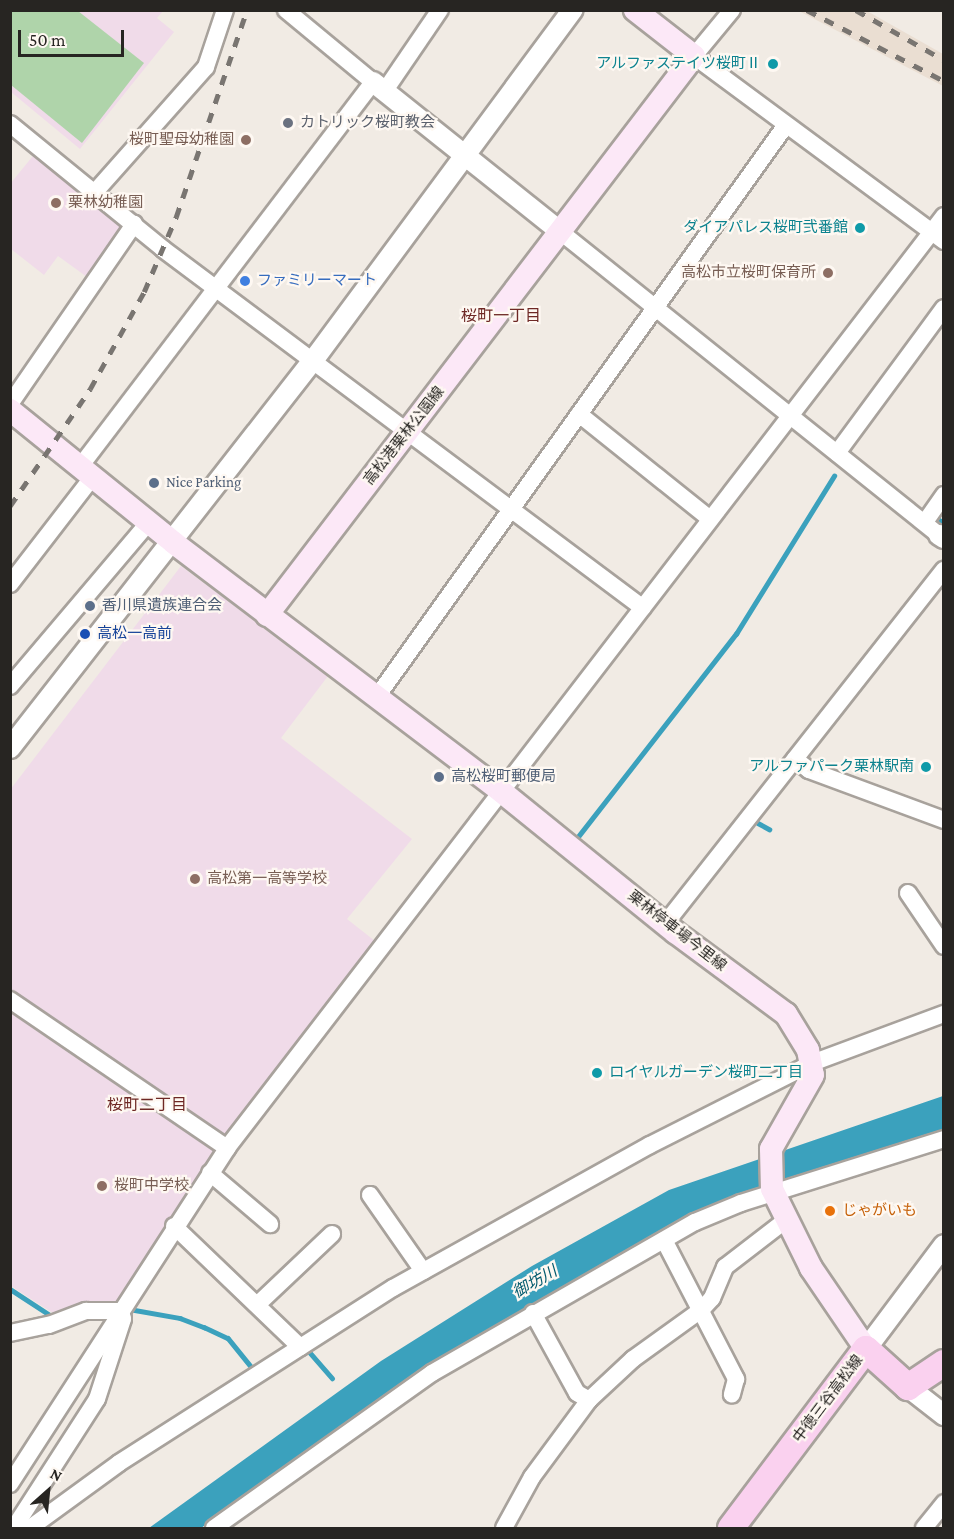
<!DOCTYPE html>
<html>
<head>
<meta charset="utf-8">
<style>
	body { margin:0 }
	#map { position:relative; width:954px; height:1539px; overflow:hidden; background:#f1ebe4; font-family:"Crimson Pro","Noto Sans JP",serif }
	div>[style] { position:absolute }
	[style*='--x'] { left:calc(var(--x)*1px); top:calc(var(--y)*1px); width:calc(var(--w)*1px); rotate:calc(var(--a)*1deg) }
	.built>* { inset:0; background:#eaded2 }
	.education>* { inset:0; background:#f0dbe9 }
	.green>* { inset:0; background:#afd4aa }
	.water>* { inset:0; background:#3ba1bd }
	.stream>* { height:4.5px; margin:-2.25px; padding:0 2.25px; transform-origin:2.25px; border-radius:2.25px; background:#3ba1bd }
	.roads { filter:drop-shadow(2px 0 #a8a29c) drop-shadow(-2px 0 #a8a29c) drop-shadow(0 2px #a8a29c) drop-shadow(0 -2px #a8a29c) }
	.minor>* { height:16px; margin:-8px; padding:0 8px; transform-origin:8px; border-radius:8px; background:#fff }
	.tertiary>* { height:20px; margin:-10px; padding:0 10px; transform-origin:10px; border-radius:10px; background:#fff }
	.secondary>* { height:22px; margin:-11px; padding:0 11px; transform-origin:11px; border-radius:11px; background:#fce8f7 }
	.primary>* { height:26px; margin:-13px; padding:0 13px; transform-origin:13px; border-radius:13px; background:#fad1ef }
	.rail>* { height:4.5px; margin-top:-2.25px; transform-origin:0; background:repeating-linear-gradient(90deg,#797571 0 10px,transparent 0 20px) }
	.dots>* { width:16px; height:16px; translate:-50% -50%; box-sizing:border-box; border:3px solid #fef8f2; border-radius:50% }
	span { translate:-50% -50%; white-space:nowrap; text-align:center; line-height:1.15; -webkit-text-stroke:4.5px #fef8f2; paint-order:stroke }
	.culture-label { font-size:15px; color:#0d838f }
	.right { translate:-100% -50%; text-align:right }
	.left { translate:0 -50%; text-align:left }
	.worship-label { font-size:15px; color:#5b616d }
	.education-label { font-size:15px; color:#785e54 }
	.shop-label { font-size:15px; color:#366cbe }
	.street-label { font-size:15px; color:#272522 }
	.service-label { font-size:15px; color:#4e5e75 }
	.transit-label { font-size:15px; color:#164399 }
	.food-label { font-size:15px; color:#c56008 }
	.neighbourhood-label { font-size:16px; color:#6e2825 }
	.water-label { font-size:16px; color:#00596d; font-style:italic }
	.frame { position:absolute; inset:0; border:12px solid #272522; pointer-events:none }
	.north { position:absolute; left:18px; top:1461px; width:60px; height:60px; -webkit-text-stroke:4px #fef8f2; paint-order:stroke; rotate:27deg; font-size:16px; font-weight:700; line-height:24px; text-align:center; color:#272522 }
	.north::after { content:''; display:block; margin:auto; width:21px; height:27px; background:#272522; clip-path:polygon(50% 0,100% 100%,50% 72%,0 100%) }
	.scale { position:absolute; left:18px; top:30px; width:106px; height:27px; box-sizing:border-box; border:3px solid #272522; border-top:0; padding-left:8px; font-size:18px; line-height:21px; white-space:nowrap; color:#272522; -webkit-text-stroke:4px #fef8f2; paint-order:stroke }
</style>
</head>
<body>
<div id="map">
	<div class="built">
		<i style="clip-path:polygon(799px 11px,867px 11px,943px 54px,943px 86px)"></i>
	</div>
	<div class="education">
		<i style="clip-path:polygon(10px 11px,163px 11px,157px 18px,174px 32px,80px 149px,11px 92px)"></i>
		<i style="clip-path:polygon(37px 151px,126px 222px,87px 277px,58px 256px,44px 275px,11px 249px,10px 184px)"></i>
		<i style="clip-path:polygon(181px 566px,328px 676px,281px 738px,412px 839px,347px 919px,375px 941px,226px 1138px,46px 1018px,11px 990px,10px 790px)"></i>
		<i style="clip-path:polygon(10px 1008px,218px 1148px,118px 1303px,56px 1315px,11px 1286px)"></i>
	</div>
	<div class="green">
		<i style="clip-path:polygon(10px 11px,78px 11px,144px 63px,82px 143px,11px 85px)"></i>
	</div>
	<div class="water">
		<i style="clip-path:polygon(943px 1096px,943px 1133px,685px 1218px,481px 1335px,201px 1528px,149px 1528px,381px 1361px,532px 1266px,669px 1190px)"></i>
	</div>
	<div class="stream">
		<i style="--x:938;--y:519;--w:7;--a:34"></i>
		<i style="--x:758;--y:823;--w:13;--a:29"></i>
		<i style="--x:577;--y:838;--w:259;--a:-52.1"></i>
		<i style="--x:736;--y:634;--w:186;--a:-58.2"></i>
		<i style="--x:10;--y:1289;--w:55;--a:33.1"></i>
		<i style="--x:129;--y:1309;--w:52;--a:10"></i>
		<i style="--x:180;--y:1318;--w:26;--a:21"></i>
		<i style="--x:204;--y:1327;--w:26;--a:25"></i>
		<i style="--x:228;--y:1338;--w:38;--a:51"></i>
		<i style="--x:252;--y:1368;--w:4;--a:-27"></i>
		<i style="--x:306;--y:1348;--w:40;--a:49"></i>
	</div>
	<div class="roads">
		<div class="minor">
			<i style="--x:732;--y:10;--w:60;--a:129.6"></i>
			<i style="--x:694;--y:56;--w:311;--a:36.5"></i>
			<i style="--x:384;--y:92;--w:99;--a:-55.7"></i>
			<i style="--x:10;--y:124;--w:198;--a:39.2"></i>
			<i style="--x:163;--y:249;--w:599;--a:36.79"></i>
			<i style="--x:95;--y:192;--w:167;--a:-48.4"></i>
			<i style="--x:206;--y:67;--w:60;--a:-71.6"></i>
			<i style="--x:562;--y:233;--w:483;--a:38.7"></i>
			<i style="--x:10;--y:404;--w:219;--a:-55.4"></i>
			<i style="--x:579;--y:414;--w:166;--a:38.7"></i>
			<i style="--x:837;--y:453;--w:180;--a:-53.6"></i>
			<i style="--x:79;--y:468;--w:485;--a:-52.7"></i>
			<i style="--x:373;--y:82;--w:113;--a:-140.4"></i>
			<i style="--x:925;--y:522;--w:33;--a:-55"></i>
			<i style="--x:10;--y:584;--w:134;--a:-52.3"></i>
			<i style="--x:10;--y:686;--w:214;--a:-49.7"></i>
			<i style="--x:376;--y:698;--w:705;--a:-54.42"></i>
			<i style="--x:795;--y:759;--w:18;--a:38"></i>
			<i style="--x:809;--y:770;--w:144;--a:20.3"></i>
			<i style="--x:908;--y:893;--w:64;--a:55.8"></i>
			<i style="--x:665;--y:924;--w:451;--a:-51.8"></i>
			<i style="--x:10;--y:1000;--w:263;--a:34.3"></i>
			<i style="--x:210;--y:1173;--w:79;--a:40.4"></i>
			<i style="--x:370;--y:1195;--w:93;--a:55.1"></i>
			<i style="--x:174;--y:1226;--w:175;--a:43.8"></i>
			<i style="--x:664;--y:1240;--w:157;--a:62.6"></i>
			<i style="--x:736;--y:1379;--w:16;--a:105"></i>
			<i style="--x:258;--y:1304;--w:102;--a:-43.4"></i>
			<i style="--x:533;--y:1313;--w:91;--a:61.2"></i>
			<i style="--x:577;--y:1393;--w:14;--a:30"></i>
			<i style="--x:10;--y:1333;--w:40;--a:-12"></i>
			<i style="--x:49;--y:1325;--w:40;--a:-21"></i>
			<i style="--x:86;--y:1311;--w:35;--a:0"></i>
			<i style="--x:121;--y:1311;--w:8;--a:76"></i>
			<i style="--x:123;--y:1319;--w:84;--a:108"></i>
			<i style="--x:97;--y:1399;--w:153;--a:122.8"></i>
			<i style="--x:10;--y:1484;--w:400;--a:-57.1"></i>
			<i style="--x:227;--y:1148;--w:1176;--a:-52.43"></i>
			<i style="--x:30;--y:1528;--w:110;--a:-36.1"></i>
			<i style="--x:119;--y:1463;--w:325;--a:-32.6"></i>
			<i style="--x:393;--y:1288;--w:294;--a:-29.1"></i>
			<i style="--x:650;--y:1145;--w:182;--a:-26.8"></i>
			<i style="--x:812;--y:1063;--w:141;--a:-20.4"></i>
			<i style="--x:214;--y:1528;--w:267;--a:-35.4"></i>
			<i style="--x:432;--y:1373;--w:303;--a:-29.9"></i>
			<i style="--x:695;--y:1222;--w:50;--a:-22.4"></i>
			<i style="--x:741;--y:1203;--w:213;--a:-17.5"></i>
			<i style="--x:504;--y:1528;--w:58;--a:-61.2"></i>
			<i style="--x:532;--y:1477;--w:96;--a:-53.5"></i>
			<i style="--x:589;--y:1400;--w:60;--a:-43"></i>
			<i style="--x:633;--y:1359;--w:84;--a:-35.8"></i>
			<i style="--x:701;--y:1310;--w:16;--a:-47"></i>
			<i style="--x:712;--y:1298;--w:34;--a:-67"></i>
			<i style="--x:725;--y:1267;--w:77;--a:-37.6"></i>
			<i style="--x:924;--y:1528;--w:32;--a:-51"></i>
		</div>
		<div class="tertiary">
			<i style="--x:373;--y:82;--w:242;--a:38.6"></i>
			<i style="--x:939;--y:535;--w:6;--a:31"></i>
			<i style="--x:10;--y:748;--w:490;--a:-52"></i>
			<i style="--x:312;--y:362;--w:438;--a:-53.5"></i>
			<i style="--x:866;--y:1349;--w:130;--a:-53.1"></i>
			<i style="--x:908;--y:1387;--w:46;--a:37.9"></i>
		</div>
		<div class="secondary">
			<i style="--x:10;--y:410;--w:211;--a:39"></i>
			<i style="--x:174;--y:543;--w:412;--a:37.2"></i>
			<i style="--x:502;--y:792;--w:223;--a:39"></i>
			<i style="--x:675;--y:932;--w:138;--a:36.5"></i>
			<i style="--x:786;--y:1014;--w:42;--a:58.6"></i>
			<i style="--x:808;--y:1050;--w:25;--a:79"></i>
			<i style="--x:813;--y:1075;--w:85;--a:119.6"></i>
			<i style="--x:771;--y:1149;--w:40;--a:88.6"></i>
			<i style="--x:772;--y:1189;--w:88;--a:63.7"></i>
			<i style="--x:811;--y:1268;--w:98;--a:55.8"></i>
			<i style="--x:267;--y:615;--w:703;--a:-52.63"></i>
			<i style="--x:694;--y:56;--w:75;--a:-142.1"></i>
		</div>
		<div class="primary">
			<i style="--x:731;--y:1528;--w:224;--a:-53"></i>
			<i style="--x:866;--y:1349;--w:57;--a:42.1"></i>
			<i style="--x:908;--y:1387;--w:43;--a:-33.7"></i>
		</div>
	</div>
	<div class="rail">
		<i style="--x:807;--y:10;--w:154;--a:27.4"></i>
		<i style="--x:856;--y:10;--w:101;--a:29.6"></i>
		<i style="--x:10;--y:506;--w:142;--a:-55.6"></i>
		<i style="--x:90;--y:389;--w:111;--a:-60.9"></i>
		<i style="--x:144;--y:292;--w:82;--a:-66.9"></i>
		<i style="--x:176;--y:217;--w:219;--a:-71.1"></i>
	</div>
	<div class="dots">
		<i style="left:773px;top:64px;background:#0f9aa8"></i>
		<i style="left:288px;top:123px;background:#6b7280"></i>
		<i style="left:246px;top:140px;background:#8d6e63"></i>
		<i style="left:56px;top:203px;background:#8d6e63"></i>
		<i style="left:860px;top:228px;background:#0f9aa8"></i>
		<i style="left:828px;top:273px;background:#8d6e63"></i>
		<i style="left:245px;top:281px;background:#3f7fe0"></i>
		<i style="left:154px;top:483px;background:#5c6f8a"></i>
		<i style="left:90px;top:606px;background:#5c6f8a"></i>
		<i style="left:85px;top:634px;background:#1a4fb4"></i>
		<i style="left:926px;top:767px;background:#0f9aa8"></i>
		<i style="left:439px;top:777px;background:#5c6f8a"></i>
		<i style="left:195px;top:879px;background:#8d6e63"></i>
		<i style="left:597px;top:1073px;background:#0f9aa8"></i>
		<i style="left:102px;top:1186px;background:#8d6e63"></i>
		<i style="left:830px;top:1211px;background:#e8710a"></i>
	</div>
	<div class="culture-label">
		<span class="right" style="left:761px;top:64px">アルファステイツ桜町Ⅱ</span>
		<span class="right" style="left:848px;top:228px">ダイアパレス桜町弐番館</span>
		<span class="right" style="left:914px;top:767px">アルファパーク栗林駅南</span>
		<span class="left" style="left:609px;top:1073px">ロイヤルガーデン桜町二丁目</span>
	</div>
	<div class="worship-label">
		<span class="left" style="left:300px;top:123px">カトリック桜町教会</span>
	</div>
	<div class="education-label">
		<span class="right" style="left:234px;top:140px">桜町聖母幼稚園</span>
		<span class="left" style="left:68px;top:203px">栗林幼稚園</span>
		<span class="right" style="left:816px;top:273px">高松市立桜町保育所</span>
		<span class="left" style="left:207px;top:879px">高松第一高等学校</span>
		<span class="left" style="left:114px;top:1186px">桜町中学校</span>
	</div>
	<div class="shop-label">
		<span class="left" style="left:257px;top:281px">ファミリーマート</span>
	</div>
	<div class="street-label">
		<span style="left:404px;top:436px;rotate:-52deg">高松港栗林公園線</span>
		<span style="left:677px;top:931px;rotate:38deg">栗林停車場今里線</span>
		<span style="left:828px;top:1399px;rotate:-53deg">中徳三谷高松線</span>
	</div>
	<div class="service-label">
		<span class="left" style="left:166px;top:483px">Nice Parking</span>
		<span class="left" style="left:102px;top:606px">香川県遺族連合会</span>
		<span class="left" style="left:451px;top:777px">高松桜町郵便局</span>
	</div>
	<div class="transit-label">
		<span class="left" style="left:97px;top:634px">高松一高前</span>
	</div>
	<div class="food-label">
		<span class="left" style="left:842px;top:1211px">じゃがいも</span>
	</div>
	<div class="neighbourhood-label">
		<span style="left:501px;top:316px">桜町一丁目</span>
		<span style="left:147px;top:1105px">桜町二丁目</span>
	</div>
	<div class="water-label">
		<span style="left:535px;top:1282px;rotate:-30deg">御坊川</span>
	</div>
	<div class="frame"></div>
	<div class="north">N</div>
	<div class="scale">50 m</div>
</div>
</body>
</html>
